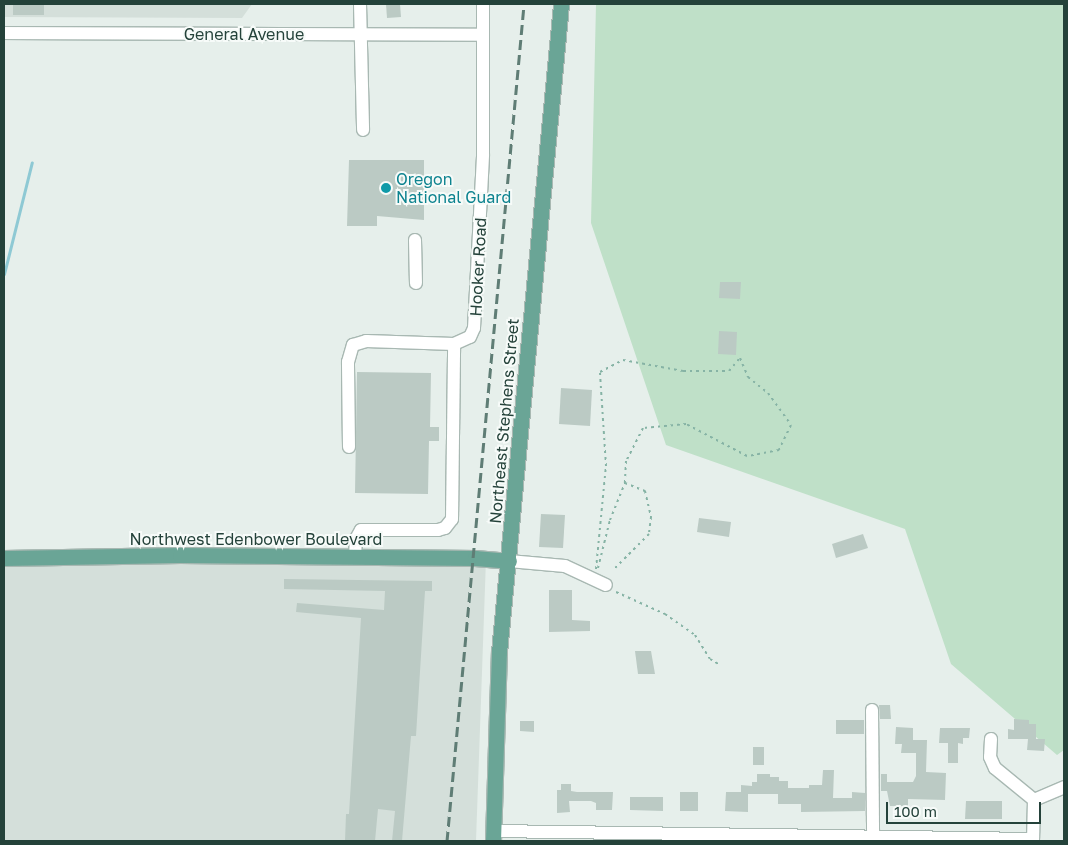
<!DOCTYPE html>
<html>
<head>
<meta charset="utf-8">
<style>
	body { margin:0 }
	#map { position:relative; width:1068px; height:845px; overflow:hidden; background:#e6efeb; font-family:"Golos Text",sans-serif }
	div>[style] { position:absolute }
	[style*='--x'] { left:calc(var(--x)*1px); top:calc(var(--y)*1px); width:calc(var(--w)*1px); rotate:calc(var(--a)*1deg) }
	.built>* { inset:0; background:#d4dfda }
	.green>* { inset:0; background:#bfe0c8 }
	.stream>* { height:3px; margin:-1.5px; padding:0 1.5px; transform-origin:1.5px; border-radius:1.5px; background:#8ec9d4 }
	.building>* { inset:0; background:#bbcac4 }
	.path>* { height:2px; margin-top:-1px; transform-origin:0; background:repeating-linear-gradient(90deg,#86b3a5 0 2.5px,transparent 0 6.5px) }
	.roads { filter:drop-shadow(1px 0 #a8b8b2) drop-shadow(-1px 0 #a8b8b2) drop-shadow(0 1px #a8b8b2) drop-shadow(0 -1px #a8b8b2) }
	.minor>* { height:12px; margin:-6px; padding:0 6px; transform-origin:6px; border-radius:6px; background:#fff }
	.major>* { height:15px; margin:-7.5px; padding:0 7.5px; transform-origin:7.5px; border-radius:7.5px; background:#6aa596 }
	.rail>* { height:3px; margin-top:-1.5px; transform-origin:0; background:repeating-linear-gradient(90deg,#5f7d75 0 10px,transparent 0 15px) }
	.dots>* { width:14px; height:14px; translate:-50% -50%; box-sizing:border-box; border:2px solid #f7fbf9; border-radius:50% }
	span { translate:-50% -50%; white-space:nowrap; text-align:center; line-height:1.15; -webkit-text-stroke:4px #f7fbf9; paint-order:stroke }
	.street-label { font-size:16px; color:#24423a }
	.culture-label { font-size:16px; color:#0d838f }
	.left { translate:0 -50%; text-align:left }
	.frame { position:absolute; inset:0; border:5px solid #24423a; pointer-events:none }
	.scale { position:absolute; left:886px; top:802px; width:155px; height:22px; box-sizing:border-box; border:2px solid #24423a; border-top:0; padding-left:6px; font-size:15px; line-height:18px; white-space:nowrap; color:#24423a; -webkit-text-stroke:4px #f7fbf9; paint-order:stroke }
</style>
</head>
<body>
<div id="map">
	<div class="built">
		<i style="clip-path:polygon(4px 4px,252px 4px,242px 18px,4px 17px)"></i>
		<i style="clip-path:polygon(4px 558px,486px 559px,476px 841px,4px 841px)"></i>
	</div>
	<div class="green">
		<i style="clip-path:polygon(596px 4px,1064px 4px,1064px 750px,1057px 755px,951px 664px,905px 529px,666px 445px,591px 223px)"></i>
	</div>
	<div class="stream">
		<i style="--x:4;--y:274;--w:115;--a:-76"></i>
	</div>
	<div class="building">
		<i style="clip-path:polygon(13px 4px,44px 4px,44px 15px,13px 15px)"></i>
		<i style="clip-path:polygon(386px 4px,400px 4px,401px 17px,387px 18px)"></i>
		<i style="clip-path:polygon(349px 160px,424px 160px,424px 220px,377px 216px,377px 226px,347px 226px)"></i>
		<i style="clip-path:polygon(720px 282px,741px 282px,740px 299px,719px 298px)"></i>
		<i style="clip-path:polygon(719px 331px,737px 332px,736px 355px,718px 354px)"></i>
		<i style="clip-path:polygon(357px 372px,431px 373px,430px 427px,439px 427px,439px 441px,429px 441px,428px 494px,355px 493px)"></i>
		<i style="clip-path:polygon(561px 388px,592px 390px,590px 426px,559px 424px)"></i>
		<i style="clip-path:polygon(541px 514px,565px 515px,563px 548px,539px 547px)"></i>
		<i style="clip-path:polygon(699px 518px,731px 522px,729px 537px,697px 532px)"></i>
		<i style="clip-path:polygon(863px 534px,868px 548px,836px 558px,832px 544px)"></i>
		<i style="clip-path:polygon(284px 579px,432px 581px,432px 591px,425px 591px,416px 736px,411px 736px,402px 841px,392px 841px,395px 811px,378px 809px,375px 841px,345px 841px,346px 814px,349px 814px,361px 618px,296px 612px,297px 603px,384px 610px,385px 591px,284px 589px)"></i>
		<i style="clip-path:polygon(549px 590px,572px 590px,572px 620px,590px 621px,590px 631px,549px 632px)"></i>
		<i style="clip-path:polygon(635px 651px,651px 651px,655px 674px,638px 674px)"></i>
		<i style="clip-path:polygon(879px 705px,890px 705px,891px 719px,880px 719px)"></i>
		<i style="clip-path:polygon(1014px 719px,1029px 720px,1029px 724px,1036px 724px,1036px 739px,1045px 739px,1044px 751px,1027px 750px,1028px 739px,1008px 739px,1008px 729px,1014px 730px)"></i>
		<i style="clip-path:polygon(836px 720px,864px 720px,864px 734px,836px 734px)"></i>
		<i style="clip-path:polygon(520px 721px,534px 721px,534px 732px,520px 731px)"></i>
		<i style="clip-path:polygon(896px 727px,913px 728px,913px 740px,927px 740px,926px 772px,946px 773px,945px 800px,908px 799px,908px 806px,890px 806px,887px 791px,881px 791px,881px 774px,887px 774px,887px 782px,913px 782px,916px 776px,916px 753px,901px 753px,902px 744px,895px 744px)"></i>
		<i style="clip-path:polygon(940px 728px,970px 728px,969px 738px,963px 738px,963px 744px,958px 743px,958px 763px,948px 763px,948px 743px,939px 743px)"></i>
		<i style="clip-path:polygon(753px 747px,764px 747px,764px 765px,753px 765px)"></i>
		<i style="clip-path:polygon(823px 770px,834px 770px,833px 798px,852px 798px,852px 792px,865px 793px,865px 811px,801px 812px,801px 804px,778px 804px,778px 794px,748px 794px,748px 812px,725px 811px,726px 792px,741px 792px,741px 785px,752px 786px,752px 782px,757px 782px,757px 774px,770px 774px,770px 777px,779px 777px,779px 781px,788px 781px,788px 788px,809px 788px,809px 785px,822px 785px)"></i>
		<i style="clip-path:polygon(561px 784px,571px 784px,571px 791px,577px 792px,613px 792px,612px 810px,596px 810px,596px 803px,591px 801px,569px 801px,570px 812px,557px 813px,557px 790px,561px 790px)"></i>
		<i style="clip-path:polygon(680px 792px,698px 792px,698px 811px,680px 811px)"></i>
		<i style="clip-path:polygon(630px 797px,663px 797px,663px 811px,630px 810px)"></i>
		<i style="clip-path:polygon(966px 801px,1002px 801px,1002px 819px,965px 819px)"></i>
	</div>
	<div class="path">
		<i style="--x:598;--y:568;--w:49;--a:-76"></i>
		<i style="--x:610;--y:520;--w:40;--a:-68"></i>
		<i style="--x:625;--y:483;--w:22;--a:22"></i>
		<i style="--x:645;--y:491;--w:27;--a:77"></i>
		<i style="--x:651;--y:517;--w:17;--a:97"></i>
		<i style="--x:649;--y:534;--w:48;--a:135"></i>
		<i style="--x:596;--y:569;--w:103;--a:-84.5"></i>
		<i style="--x:606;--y:466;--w:94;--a:-93.7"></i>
		<i style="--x:600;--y:372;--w:26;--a:-28"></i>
		<i style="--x:623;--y:360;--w:61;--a:10.4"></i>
		<i style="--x:683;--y:371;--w:46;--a:0"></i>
		<i style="--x:729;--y:371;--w:17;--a:-50"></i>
		<i style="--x:740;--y:358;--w:21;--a:67"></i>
		<i style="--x:748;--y:377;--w:26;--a:39"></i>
		<i style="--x:768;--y:393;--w:39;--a:54"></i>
		<i style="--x:791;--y:425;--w:28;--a:116"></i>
		<i style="--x:779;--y:450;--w:33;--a:169"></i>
		<i style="--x:747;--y:456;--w:69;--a:-152.3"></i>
		<i style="--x:686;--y:424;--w:43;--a:174.7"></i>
		<i style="--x:643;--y:428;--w:37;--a:117"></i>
		<i style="--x:626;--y:461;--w:22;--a:93"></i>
		<i style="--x:616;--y:592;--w:54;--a:24.2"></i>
		<i style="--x:665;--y:614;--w:37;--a:35"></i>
		<i style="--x:695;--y:635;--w:28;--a:58"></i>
		<i style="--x:710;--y:659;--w:12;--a:31"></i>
	</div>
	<div class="roads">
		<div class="minor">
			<i style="--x:360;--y:4;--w:126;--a:88.6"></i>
			<i style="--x:4;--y:33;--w:479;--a:0.2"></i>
			<i style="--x:415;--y:240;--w:43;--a:88.7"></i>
			<i style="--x:349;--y:447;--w:85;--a:-90.7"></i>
			<i style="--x:348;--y:362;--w:18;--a:-74"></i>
			<i style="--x:353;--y:345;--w:14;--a:-17"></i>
			<i style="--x:366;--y:341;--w:88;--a:2"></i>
			<i style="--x:454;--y:344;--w:17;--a:-24"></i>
			<i style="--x:470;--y:337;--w:10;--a:-66"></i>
			<i style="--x:474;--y:328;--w:174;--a:-87"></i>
			<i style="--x:483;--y:154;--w:150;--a:-90"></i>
			<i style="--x:355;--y:557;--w:18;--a:-87"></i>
			<i style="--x:356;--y:539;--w:10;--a:-61"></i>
			<i style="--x:361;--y:530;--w:77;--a:0"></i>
			<i style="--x:438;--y:530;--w:7;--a:-16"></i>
			<i style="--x:445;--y:528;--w:11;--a:-52"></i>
			<i style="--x:452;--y:519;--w:175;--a:-89.3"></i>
			<i style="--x:509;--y:561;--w:56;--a:5.1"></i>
			<i style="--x:565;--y:566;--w:45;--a:24.9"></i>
			<i style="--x:872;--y:710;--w:127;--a:89.5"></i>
			<i style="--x:991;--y:739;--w:18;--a:93"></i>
			<i style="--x:990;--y:757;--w:12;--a:66"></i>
			<i style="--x:995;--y:768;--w:50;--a:39.4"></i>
			<i style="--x:1034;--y:800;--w:33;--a:-23"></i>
			<i style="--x:493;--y:831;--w:540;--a:0.85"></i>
			<i style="--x:1033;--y:841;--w:41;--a:-88.6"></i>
		</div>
		<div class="major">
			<i style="--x:4;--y:558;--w:176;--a:-1"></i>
			<i style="--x:180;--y:555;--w:295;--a:0.6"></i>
			<i style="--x:475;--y:558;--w:34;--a:5"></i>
			<i style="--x:493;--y:841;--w:189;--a:-88.2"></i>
			<i style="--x:499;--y:652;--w:651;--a:-84.53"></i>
		</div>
	</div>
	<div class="rail">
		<i style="--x:447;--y:841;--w:841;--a:-84.74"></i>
	</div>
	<div class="dots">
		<i style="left:386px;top:188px;background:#0f9aa8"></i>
	</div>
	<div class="street-label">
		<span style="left:244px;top:34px">General Avenue</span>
		<span style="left:478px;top:267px;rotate:-87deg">Hooker Road</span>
		<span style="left:504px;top:421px;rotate:-85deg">Northeast Stephens Street</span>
		<span style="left:256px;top:539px">Northwest Edenbower Boulevard</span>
	</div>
	<div class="culture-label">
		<span class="left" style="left:396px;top:188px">Oregon<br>National Guard</span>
	</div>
	<div class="frame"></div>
	<div class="scale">100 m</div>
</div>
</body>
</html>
